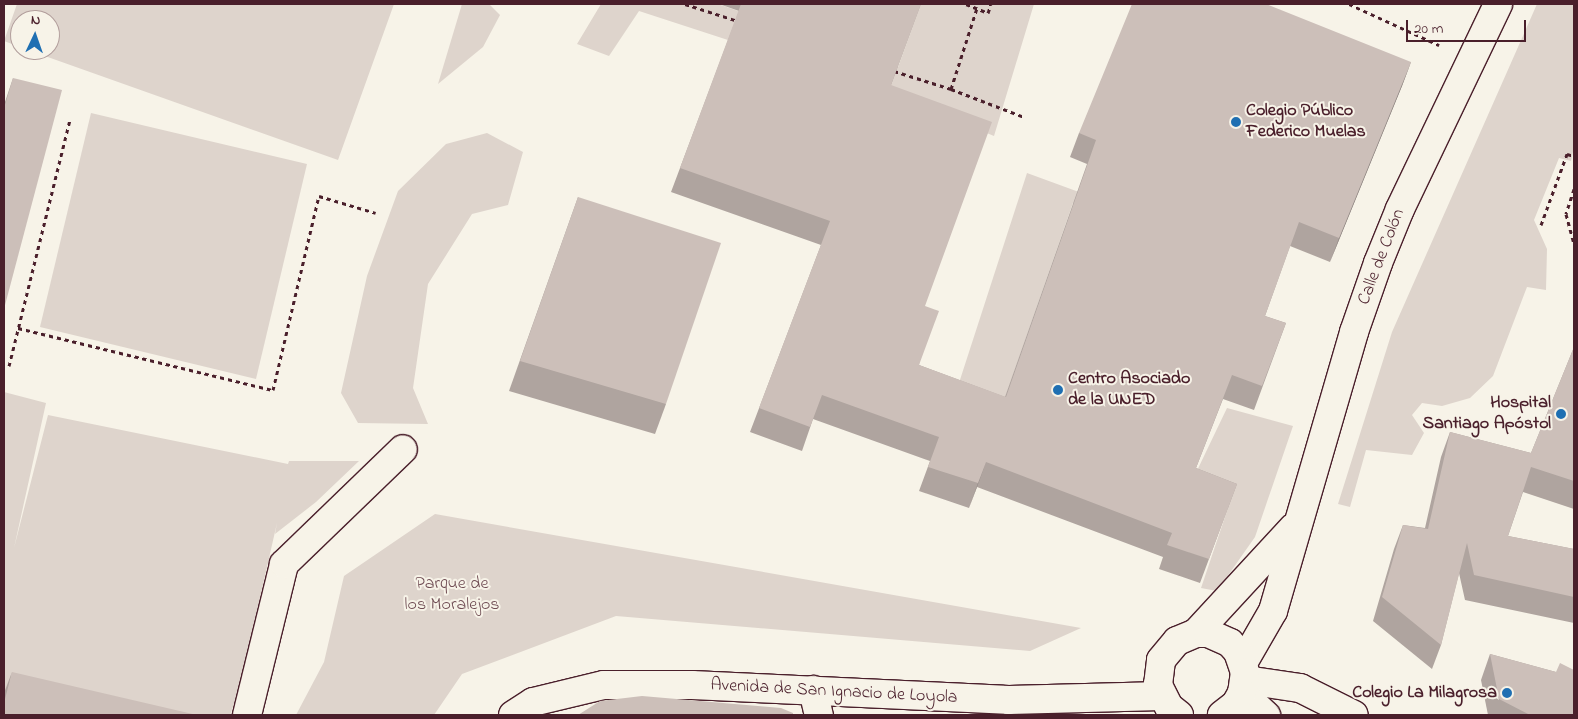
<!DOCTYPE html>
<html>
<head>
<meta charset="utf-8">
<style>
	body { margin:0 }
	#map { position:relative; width:1578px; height:719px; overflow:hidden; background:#f7f3e8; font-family:"Indie Flower",sans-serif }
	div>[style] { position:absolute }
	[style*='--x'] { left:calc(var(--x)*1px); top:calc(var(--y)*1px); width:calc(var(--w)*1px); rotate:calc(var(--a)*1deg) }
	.green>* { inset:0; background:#ded4cc }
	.path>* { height:3px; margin-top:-1.5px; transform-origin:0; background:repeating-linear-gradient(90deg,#4a1f2b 0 4px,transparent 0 8px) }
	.roads { filter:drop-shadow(1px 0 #4a1f2b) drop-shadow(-1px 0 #4a1f2b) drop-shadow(0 1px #4a1f2b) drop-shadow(0 -1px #4a1f2b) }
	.street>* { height:28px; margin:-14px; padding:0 14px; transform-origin:14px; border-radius:14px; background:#f7f3e8 }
	.wall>* { inset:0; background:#afa49f }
	.shaded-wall>* { inset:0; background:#8f8682 }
	.building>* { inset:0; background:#ccbfb9 }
	.dots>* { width:14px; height:14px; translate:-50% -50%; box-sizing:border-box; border:2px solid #f7f3e8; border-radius:50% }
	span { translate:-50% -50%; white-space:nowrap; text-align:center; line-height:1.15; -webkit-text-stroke:4px #f7f3e8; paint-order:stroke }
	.poi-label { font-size:18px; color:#4a1f2b; font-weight:700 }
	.left { translate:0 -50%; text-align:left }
	.right { translate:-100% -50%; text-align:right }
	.street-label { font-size:18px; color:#4a1f2b }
	.park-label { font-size:18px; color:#6f4c53 }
	.frame { position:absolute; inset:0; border:5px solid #4a1f2b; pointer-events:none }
	.north { position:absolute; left:10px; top:10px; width:50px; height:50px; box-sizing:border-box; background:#f7f3e8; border:1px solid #b29e9c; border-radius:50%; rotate:3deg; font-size:14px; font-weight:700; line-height:20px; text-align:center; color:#4a1f2b }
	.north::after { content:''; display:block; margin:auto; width:18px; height:22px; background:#1f6fb2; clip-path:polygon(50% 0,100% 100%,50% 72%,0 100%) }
	.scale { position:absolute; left:1406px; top:20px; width:120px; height:22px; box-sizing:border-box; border:2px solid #4a1f2b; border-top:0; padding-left:6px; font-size:15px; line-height:18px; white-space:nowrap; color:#4a1f2b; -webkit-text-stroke:4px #f7f3e8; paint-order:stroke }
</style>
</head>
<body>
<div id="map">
	<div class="green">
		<i style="clip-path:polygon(17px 4px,394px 4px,338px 160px,28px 50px,50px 50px,50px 20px,20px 20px,20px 47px,4px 41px)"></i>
		<i style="clip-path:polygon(462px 4px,489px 4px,500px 15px,483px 47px,438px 84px)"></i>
		<i style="clip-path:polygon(601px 4px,718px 4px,898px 67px,921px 4px,1034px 4px,994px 136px,887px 92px,639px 11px,609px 56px,577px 44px)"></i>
		<i style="clip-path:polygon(1537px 4px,1574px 4px,1574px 147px,1571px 161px,1559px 158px,1534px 220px,1547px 249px,1546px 290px,1527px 287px,1493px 376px,1470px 398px,1442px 406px,1422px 403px,1412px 415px,1424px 433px,1412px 455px,1366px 450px,1350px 507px,1338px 504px,1392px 332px)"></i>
		<i style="clip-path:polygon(91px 113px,307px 164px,256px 379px,40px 327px)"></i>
		<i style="clip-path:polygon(487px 133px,523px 152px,508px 205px,472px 214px,428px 284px,413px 388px,428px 424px,358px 423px,341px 393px,367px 276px,398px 191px,446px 144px)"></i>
		<i style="clip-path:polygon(1027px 173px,1199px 236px,1073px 203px,1004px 401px,958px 386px)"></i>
		<i style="clip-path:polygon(4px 392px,46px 403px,14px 548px,48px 415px,288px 464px,289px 461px,359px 461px,316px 502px,275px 534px,277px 523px,239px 690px,230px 715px,4px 715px)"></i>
		<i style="clip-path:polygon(1227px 408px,1293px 426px,1255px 537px,1217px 591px,1201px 588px,1228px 508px,1193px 479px)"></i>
		<i style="clip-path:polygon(435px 514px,1081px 628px,1030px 651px,616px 616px,462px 674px,434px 715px,296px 715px,324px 662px,344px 576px)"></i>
	</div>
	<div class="path">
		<i style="--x:685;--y:4;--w:56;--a:17.8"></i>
		<i style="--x:966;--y:4;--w:24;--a:22"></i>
		<i style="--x:988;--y:13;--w:9;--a:-72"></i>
		<i style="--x:1349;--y:4;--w:99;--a:24.5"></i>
		<i style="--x:894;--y:71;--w:60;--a:17.5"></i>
		<i style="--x:951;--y:89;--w:85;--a:-72.2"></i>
		<i style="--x:951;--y:89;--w:78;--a:21"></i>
		<i style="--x:1574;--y:189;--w:26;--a:108"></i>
		<i style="--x:1566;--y:214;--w:30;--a:75"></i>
		<i style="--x:1541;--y:225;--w:76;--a:-69.9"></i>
		<i style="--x:1567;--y:154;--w:7;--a:16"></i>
		<i style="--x:18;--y:328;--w:262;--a:13.7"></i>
		<i style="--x:273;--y:390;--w:199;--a:-76.7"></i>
		<i style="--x:319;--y:196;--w:59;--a:16.6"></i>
		<i style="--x:9;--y:366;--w:253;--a:-76.1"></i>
	</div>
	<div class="roads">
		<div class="street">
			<i style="--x:1196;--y:633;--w:143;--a:-47.3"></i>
			<i style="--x:1243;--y:663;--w:60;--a:-60"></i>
			<i style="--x:1273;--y:611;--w:291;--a:-73.8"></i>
			<i style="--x:1354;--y:332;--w:73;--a:-70.8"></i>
			<i style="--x:1378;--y:263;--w:58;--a:-67.8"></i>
			<i style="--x:1400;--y:209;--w:227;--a:-64.4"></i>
			<i style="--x:1246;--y:680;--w:55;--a:8.4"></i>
			<i style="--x:1300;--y:688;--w:60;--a:26.6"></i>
			<i style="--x:813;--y:690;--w:26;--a:77"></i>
			<i style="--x:1242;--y:693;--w:33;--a:43"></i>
			<i style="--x:247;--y:715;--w:155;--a:-76.2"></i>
			<i style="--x:284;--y:564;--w:165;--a:-44"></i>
			<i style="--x:513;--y:715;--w:24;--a:-33"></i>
			<i style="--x:533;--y:702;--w:73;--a:-13.5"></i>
			<i style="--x:604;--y:685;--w:88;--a:0"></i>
			<i style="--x:692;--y:685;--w:317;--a:2.7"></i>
			<i style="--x:1009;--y:700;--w:153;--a:-1.5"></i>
			<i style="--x:1179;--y:715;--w:13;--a:-141"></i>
			<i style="--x:1169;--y:707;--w:25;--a:-117"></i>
			<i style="--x:1158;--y:685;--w:25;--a:-83"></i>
			<i style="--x:1161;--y:660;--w:25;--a:-50"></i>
			<i style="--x:1177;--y:641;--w:21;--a:-23"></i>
			<i style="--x:1196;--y:633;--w:12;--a:0"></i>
			<i style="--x:1208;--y:633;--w:24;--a:24"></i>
			<i style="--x:1230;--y:643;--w:12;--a:48"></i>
			<i style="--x:1238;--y:652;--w:21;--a:71"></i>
			<i style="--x:1245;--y:672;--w:21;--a:98"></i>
			<i style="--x:1242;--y:693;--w:13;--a:119"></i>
			<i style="--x:1236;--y:704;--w:18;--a:142"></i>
		</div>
	</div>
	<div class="wall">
		<i style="clip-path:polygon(719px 4px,921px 4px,891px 85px,925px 306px,919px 365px,1005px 397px,1087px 164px,1070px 157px,1079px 133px,1411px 62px,1402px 86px,1330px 262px,1290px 246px,1265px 316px,1286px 323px,1254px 410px,1223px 399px,1196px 468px,1237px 484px,1200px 583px,1159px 569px,1163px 557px,977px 487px,969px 508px,919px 491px,930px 461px,813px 419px,802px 451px,750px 432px,821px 245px,671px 192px,739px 11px)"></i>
		<i style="clip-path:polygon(13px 78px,4px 311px,4px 105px)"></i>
		<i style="clip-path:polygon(578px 197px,666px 404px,655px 434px,509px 391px)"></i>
		<i style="clip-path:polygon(1574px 347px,1574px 509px,1523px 492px,1508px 536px,1574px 549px,1574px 623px,1465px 600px,1459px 573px,1441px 645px,1432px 669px,1373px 621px,1394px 549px,1403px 525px,1425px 528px,1441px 457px,1450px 432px,1531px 453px)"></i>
		<i style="clip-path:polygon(1490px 654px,1556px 672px,1574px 715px,1488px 715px,1481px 680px)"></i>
		<i style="clip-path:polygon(12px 672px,4px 715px,4px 693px)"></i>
	</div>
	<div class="shaded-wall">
		<i style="clip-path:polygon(1411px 62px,1402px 86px,1330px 262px,1339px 238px)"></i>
		<i style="clip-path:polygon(986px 462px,977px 487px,969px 508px,978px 483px)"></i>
	</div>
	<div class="building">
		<i style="clip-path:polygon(741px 4px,921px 4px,891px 85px,992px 122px,925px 306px,939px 311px,919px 365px,1006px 397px,1096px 140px,1079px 133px,1132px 4px,1266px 4px,1411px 62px,1339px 238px,1299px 222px,1265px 316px,1286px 323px,1262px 386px,1232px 375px,1196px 468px,1237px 484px,1209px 559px,1167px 545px,1172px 533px,986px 462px,978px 483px,928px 467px,939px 437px,822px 395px,810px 427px,759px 408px,830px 221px,680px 168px)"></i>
		<i style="clip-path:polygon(13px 78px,62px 90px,4px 309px,4px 108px)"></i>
		<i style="clip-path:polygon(578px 197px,721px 243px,666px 404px,520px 361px)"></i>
		<i style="clip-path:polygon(1574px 347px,1574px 481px,1531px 467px,1508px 536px,1574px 549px,1574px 597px,1474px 575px,1467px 543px,1441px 645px,1382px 597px,1403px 525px,1428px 529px,1450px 432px,1531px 453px)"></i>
		<i style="clip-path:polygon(1490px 654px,1556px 672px,1560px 663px,1574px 670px,1574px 715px,1530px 715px,1499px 699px)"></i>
		<i style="clip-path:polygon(12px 672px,197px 715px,4px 715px,4px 699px,5px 699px)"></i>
		<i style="clip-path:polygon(642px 696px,781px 708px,793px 713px,793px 715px,578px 715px,600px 701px)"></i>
	</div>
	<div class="dots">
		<i style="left:1236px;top:122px;background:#1f6fb2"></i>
		<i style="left:1058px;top:390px;background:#1f6fb2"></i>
		<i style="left:1561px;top:414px;background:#1f6fb2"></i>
		<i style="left:1507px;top:693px;background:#1f6fb2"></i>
	</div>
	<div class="poi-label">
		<span class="left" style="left:1246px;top:122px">Colegio Público<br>Federico Muelas</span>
		<span class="left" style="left:1068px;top:390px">Centro Asociado<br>de la UNED</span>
		<span class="right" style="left:1551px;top:414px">Hospital<br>Santiago Apóstol</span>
		<span class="right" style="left:1497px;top:693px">Colegio La Milagrosa</span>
	</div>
	<div class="street-label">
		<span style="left:1382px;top:257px;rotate:-69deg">Calle de Colón</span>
		<span style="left:834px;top:692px;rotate:3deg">Avenida de San Ignacio de Loyola</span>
	</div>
	<div class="park-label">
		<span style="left:452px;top:595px">Parque de<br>los Moralejos</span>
	</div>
	<div class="frame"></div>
	<div class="north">N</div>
	<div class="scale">20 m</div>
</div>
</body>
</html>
